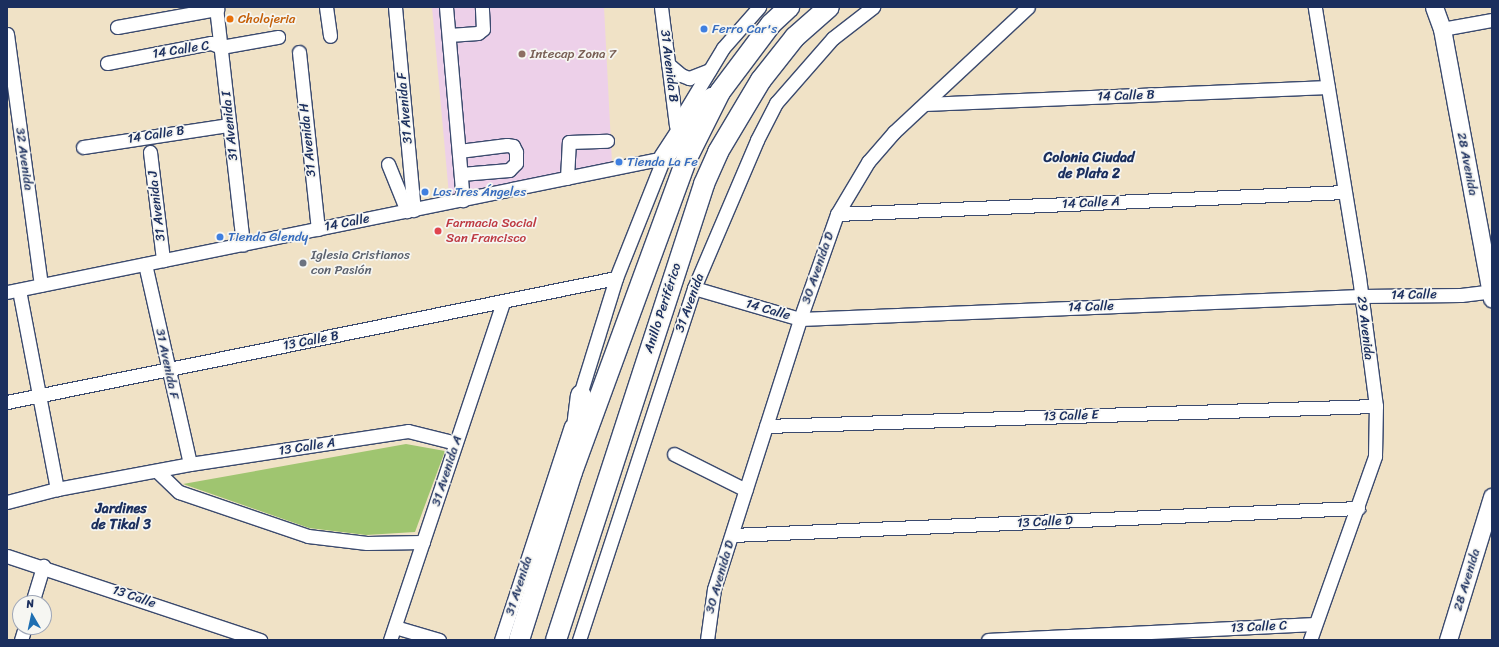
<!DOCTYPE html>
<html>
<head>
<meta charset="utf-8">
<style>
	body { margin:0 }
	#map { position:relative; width:1499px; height:647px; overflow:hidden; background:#f0e2c6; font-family:Sriracha,sans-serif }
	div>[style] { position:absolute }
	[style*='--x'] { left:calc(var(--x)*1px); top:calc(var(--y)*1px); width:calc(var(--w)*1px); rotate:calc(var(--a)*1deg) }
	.built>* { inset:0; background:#edd0e9 }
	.green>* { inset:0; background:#9fc570 }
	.roads { filter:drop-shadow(1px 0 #3b4a6e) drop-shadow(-1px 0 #3b4a6e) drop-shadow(0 1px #3b4a6e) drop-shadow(0 -1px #3b4a6e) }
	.minor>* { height:13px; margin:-6.5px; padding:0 6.5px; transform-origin:6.5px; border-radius:6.5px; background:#fff }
	.major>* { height:17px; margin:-8.5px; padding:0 8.5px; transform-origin:8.5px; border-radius:8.5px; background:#fff }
	.highway>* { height:20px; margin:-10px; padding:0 10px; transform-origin:10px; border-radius:10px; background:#fff }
	.dots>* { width:11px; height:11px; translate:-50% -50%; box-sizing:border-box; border:2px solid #f6f6f2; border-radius:50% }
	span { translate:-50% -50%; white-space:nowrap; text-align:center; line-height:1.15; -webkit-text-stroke:3.5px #f6f6f2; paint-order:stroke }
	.food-label { font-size:13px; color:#c56008 }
	.left { translate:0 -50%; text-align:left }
	.shop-label { font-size:13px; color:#366cbe }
	.street-label { font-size:13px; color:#1b2f5e }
	.education-label { font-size:13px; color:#785e54 }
	.health-label { font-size:13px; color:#be3a42 }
	.worship-label { font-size:13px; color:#5b616d }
	.neighbourhood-label { font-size:14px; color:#1b2f5e; font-weight:700 }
	.frame { position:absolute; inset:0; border:8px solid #1b2f5e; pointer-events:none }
	.north { position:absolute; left:12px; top:595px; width:40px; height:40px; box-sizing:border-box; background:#f6f6f2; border:1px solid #9ea6b7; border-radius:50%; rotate:351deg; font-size:11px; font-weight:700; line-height:16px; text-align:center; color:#1b2f5e }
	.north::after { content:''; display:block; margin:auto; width:14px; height:18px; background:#1f6fb2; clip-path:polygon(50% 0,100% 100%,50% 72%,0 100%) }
</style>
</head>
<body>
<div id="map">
	<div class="built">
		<i style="clip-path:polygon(432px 7px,604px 7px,612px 163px,449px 195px)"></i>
	</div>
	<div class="green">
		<i style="clip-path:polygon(406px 444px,445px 451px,415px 532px,366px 535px,309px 528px,183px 484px)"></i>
	</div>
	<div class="roads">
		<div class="minor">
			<i style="--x:216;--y:7;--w:239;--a:83.5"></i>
			<i style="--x:326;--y:7;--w:29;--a:82"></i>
			<i style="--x:395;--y:7;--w:204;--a:84.7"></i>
			<i style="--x:446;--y:7;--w:194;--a:85"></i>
			<i style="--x:661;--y:7;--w:120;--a:82.8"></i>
			<i style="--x:117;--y:27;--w:102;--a:-10.2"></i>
			<i style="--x:1442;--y:29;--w:51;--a:-10.2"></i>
			<i style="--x:7;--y:34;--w:253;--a:82.3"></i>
			<i style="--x:449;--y:35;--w:29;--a:-4"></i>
			<i style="--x:478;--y:33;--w:6;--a:-39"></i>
			<i style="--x:483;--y:29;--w:22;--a:-93"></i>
			<i style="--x:299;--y:52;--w:178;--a:83.9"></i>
			<i style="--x:107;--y:63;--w:106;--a:-10.9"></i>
			<i style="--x:211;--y:43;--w:11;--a:22"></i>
			<i style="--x:221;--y:47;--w:58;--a:-10"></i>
			<i style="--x:668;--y:64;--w:17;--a:40"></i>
			<i style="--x:681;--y:75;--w:9;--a:21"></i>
			<i style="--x:689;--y:78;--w:22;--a:-21"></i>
			<i style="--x:925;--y:104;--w:403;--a:-2.4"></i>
			<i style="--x:682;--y:116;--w:79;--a:-58.9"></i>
			<i style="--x:723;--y:48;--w:55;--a:-48.7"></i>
			<i style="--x:83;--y:147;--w:148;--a:-8.6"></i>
			<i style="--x:459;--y:151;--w:48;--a:-7.1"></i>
			<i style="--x:507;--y:145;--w:6;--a:9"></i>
			<i style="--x:513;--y:146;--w:7;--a:63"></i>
			<i style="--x:516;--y:152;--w:11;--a:90"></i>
			<i style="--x:516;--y:163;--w:10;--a:135"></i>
			<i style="--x:509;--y:170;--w:48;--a:175.2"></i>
			<i style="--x:150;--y:152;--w:109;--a:83.1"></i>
			<i style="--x:388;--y:164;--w:51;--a:68"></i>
			<i style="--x:567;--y:178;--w:36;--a:-87"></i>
			<i style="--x:569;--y:142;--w:38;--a:-2"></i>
			<i style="--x:837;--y:214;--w:508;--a:-2.48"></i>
			<i style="--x:145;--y:264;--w:205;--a:77.3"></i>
			<i style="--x:694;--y:288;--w:110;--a:16.3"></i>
			<i style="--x:800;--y:319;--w:561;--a:-2.35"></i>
			<i style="--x:1361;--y:296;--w:100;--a:-0.6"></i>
			<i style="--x:1461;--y:295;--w:31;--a:-7"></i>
			<i style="--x:19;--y:290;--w:203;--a:79.2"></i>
			<i style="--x:7;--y:292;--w:671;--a:-11.53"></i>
			<i style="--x:578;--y:401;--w:129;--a:-72.8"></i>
			<i style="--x:616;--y:278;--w:138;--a:-68.3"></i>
			<i style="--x:7;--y:402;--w:621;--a:-11.51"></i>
			<i style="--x:766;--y:426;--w:610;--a:-1.88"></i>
			<i style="--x:674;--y:454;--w:80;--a:26.6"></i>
			<i style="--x:158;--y:472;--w:29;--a:44"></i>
			<i style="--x:179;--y:492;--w:136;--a:18.8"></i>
			<i style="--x:308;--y:536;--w:59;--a:6.8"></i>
			<i style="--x:367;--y:543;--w:56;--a:-1"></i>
			<i style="--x:7;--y:502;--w:52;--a:-14.6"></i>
			<i style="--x:57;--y:489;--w:135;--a:-10.6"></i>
			<i style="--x:190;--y:464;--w:220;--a:-8.6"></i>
			<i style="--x:408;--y:431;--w:49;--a:14"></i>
			<i style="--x:732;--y:535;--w:627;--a:-2.47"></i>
			<i style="--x:7;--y:556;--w:267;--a:18.4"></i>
			<i style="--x:32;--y:603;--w:39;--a:-73"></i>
			<i style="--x:395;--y:627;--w:46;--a:16.5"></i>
			<i style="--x:21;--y:640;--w:14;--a:-73"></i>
			<i style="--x:390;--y:640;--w:355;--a:-71.5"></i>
			<i style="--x:501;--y:640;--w:225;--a:-71.9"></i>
			<i style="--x:579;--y:640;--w:370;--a:-71.9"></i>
			<i style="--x:694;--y:288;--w:161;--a:-66.9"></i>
			<i style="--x:757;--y:140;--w:42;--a:-62.8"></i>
			<i style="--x:776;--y:103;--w:86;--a:-48.8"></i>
			<i style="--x:833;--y:38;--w:51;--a:-37.8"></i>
			<i style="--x:707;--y:640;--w:51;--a:-82.2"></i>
			<i style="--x:714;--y:589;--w:283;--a:-72.3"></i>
			<i style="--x:800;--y:319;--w:111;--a:-70.6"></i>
			<i style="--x:837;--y:214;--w:61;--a:-59.2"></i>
			<i style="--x:868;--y:162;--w:40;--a:-49"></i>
			<i style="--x:894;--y:132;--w:183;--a:-43"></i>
			<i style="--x:988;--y:640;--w:326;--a:-2.8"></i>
			<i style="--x:1310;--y:640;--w:195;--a:-70.5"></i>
			<i style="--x:1375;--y:456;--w:50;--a:-88.9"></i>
			<i style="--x:1376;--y:406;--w:130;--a:-97.5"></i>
			<i style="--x:1359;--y:277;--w:274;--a:-99.3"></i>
		</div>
		<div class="major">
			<i style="--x:1434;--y:7;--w:23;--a:70"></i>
			<i style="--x:1442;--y:29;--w:274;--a:79.5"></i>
			<i style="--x:1448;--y:640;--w:150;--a:-72.9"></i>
		</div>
		<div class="highway">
			<i style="--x:664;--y:158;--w:55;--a:-56.9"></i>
			<i style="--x:694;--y:112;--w:23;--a:-38"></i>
			<i style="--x:575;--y:443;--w:48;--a:-82.9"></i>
			<i style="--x:519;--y:640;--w:176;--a:-72.5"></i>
			<i style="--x:572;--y:472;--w:332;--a:-69.9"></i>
			<i style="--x:686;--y:160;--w:76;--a:-63.4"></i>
			<i style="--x:720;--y:92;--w:85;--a:-53.1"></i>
			<i style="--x:771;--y:24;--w:25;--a:-43"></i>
			<i style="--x:556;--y:640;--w:479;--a:-72"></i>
			<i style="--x:704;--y:184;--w:35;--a:-66"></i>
			<i style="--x:718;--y:152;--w:84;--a:-59.2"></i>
			<i style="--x:761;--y:80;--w:55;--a:-51.7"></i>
			<i style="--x:795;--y:37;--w:45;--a:-41.4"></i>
		</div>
	</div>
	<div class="dots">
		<i style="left:230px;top:19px;background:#e8710a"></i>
		<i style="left:704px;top:29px;background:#3f7fe0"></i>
		<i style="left:522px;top:54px;background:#8d6e63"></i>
		<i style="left:619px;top:162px;background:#3f7fe0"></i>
		<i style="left:425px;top:192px;background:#3f7fe0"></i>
		<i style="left:438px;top:231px;background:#e0444e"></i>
		<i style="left:220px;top:237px;background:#3f7fe0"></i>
		<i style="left:303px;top:263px;background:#6b7280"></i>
	</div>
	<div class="food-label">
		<span class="left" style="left:238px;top:19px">Cholojeria</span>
	</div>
	<div class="shop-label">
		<span class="left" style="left:712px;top:29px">Ferro Car's</span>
		<span class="left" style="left:627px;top:162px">Tienda La Fe</span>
		<span class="left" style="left:433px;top:192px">Los Tres Ángeles</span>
		<span class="left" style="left:228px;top:237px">Tienda Glendy</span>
	</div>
	<div class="street-label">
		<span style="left:181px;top:50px;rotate:-9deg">14 Calle C</span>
		<span style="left:669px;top:66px;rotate:83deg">31 Avenida B</span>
		<span style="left:1126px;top:96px;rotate:-2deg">14 Calle B</span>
		<span style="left:405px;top:108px;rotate:-95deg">31 Avenida F</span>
		<span style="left:230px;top:126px;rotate:-96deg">31 Avenida I</span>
		<span style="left:156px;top:135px;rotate:-9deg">14 Calle B</span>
		<span style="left:308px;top:140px;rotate:-96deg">31 Avenida H</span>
		<span style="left:24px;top:159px;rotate:82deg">32 Avenida</span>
		<span style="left:1467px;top:164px;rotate:79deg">28 Avenida</span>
		<span style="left:1091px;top:203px;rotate:-3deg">14 Calle A</span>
		<span style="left:157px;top:206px;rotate:-97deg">31 Avenida J</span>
		<span style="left:347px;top:223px;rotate:-11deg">14 Calle</span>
		<span style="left:818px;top:268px;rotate:-71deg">30 Avenida D</span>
		<span style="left:1414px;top:295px;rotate:-1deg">14 Calle</span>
		<span style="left:690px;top:303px;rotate:-70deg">31 Avenida</span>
		<span style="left:1091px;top:307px;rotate:-2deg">14 Calle</span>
		<span style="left:663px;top:308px;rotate:-72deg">Anillo Periférico</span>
		<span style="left:768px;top:310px;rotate:16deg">14 Calle</span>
		<span style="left:1365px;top:328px;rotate:83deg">29 Avenida</span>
		<span style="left:311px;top:341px;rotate:-11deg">13 Calle B</span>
		<span style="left:167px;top:364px;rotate:78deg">31 Avenida F</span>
		<span style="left:1071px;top:416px;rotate:-2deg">13 Calle E</span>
		<span style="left:307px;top:447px;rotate:-9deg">13 Calle A</span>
		<span style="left:447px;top:471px;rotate:-72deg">31 Avenida A</span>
		<span style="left:1045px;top:522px;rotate:-3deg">13 Calle D</span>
		<span style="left:720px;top:577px;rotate:-74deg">30 Avenida D</span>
		<span style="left:1467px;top:580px;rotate:-73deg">28 Avenida</span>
		<span style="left:519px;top:586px;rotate:-72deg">31 Avenida</span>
		<span style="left:134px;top:597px;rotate:19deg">13 Calle</span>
		<span style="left:1259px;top:627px;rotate:-3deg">13 Calle C</span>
	</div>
	<div class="education-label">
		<span class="left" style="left:530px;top:54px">Intecap Zona 7</span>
	</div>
	<div class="health-label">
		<span class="left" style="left:446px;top:231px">Farmacia Social<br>San Francisco</span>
	</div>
	<div class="worship-label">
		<span class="left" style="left:311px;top:263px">Iglesia Cristianos<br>con Pasión</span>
	</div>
	<div class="neighbourhood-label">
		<span style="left:1089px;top:166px">Colonia Ciudad<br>de Plata 2</span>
		<span style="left:121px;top:517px">Jardines<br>de Tikal 3</span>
	</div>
	<div class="frame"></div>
	<div class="north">N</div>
</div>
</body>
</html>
